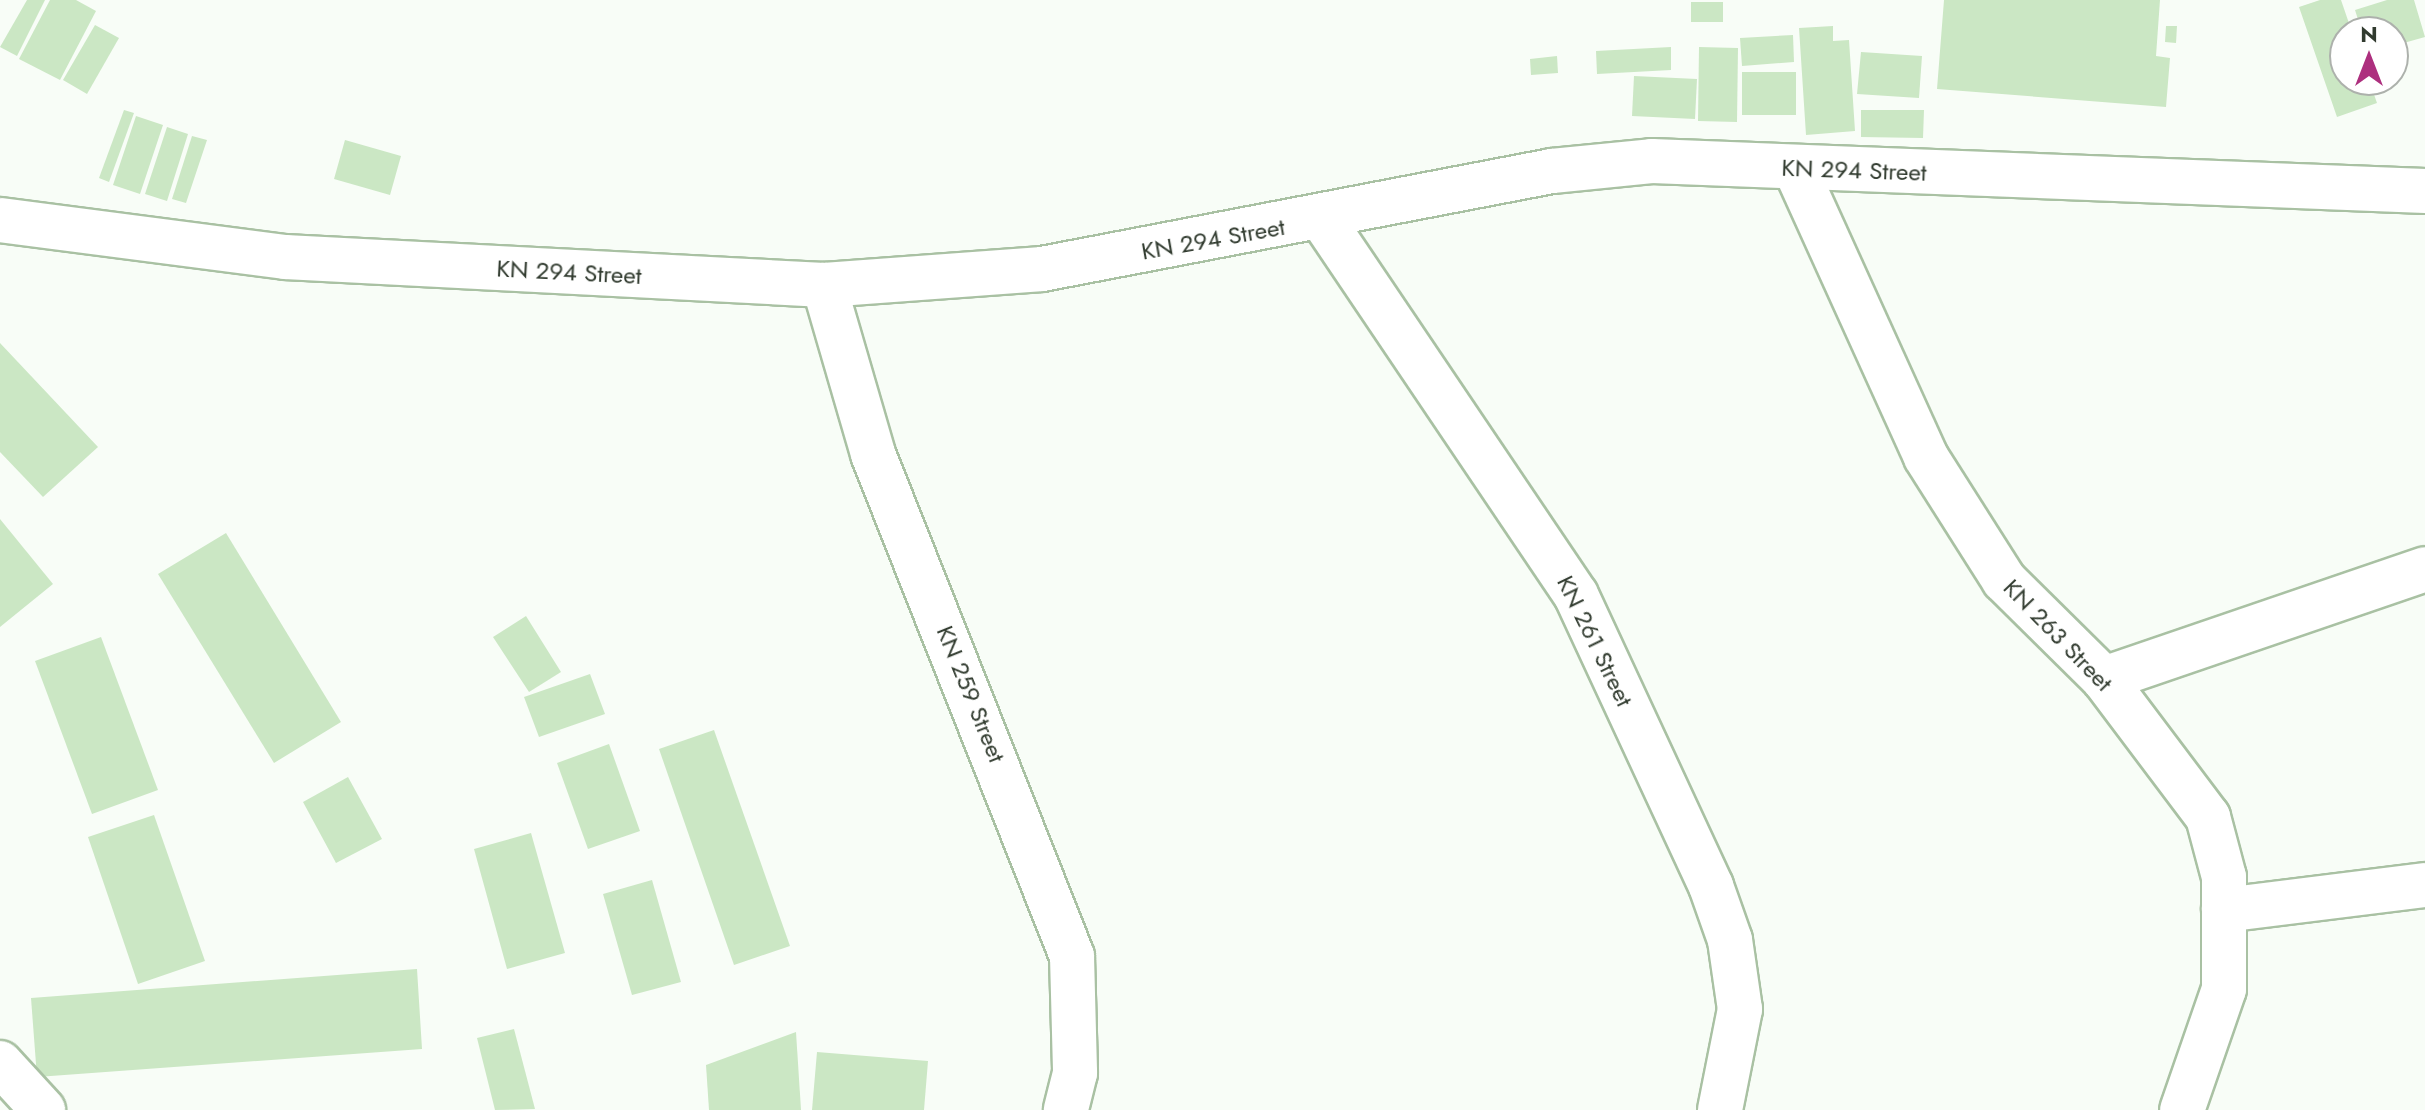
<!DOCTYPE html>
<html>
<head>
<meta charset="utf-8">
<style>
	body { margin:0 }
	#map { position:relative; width:2425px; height:1110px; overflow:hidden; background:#f8fdf7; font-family:Jost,sans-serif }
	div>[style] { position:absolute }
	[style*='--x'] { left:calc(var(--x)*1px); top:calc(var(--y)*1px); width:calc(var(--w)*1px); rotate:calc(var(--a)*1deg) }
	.building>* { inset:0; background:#cbe7c4 }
	.roads { filter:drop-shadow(2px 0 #a9c1a3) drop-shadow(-2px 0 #a9c1a3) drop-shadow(0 2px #a9c1a3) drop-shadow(0 -2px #a9c1a3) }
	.minor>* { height:44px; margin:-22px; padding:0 22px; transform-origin:22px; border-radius:22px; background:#fff }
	span { translate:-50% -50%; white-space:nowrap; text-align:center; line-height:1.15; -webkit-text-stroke:7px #fff; paint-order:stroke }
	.street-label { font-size:24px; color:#313b2f }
	.north { position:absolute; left:2329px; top:16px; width:80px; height:80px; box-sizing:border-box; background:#fff; border:2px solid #adb1ac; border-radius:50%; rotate:0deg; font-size:22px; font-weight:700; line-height:32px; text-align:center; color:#313b2f }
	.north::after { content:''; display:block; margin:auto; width:28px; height:36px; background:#ad2f7e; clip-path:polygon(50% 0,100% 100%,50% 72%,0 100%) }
</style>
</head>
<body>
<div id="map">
	<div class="building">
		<i style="clip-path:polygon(27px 0,45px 0,17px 56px,0 47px)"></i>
		<i style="clip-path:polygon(50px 0,76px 0,96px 11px,60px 80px,19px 59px)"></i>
		<i style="clip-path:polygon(1944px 0,2160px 0,2156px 56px,2170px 58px,2166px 107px,1937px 89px)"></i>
		<i style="clip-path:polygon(2320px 0,2341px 0,2352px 32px,2345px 32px,2345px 80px,2369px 80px,2377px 103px,2337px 117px,2299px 7px)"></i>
		<i style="clip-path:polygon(2387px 0,2414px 0,2425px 37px,2393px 46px,2393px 32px,2362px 32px,2355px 10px)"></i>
		<i style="clip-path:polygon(1691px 2px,1723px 2px,1723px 22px,1691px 22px)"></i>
		<i style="clip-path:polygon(95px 25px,119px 38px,87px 94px,63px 80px)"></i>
		<i style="clip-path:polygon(1833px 26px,1833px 41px,1849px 40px,1855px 131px,1806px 135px,1799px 28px)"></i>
		<i style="clip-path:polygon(2166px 26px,2177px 26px,2176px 43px,2165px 42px)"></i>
		<i style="clip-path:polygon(1793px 35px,1794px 62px,1742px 66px,1740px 38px)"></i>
		<i style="clip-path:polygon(1671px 47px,1671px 70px,1597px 74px,1596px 51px)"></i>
		<i style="clip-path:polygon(1699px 47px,1738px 48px,1737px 122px,1698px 121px)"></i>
		<i style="clip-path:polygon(1861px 52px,1922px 56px,1919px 98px,1857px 94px)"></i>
		<i style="clip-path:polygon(1557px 56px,1558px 73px,1531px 75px,1530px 59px)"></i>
		<i style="clip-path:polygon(1742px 72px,1796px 72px,1796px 115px,1742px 115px)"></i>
		<i style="clip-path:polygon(1634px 76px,1697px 79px,1695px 119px,1632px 116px)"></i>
		<i style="clip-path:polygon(124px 110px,134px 113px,109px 182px,99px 178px)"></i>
		<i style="clip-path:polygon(1861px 110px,1924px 110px,1923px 138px,1861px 137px)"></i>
		<i style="clip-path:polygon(136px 116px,163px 125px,140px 194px,113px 185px)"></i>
		<i style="clip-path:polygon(167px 127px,188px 134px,167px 201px,145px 194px)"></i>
		<i style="clip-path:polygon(192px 136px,207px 140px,186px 203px,172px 199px)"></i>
		<i style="clip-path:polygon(345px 140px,401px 156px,390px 195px,334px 179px)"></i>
		<i style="clip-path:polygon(0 343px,98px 447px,43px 497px,0 452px)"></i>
		<i style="clip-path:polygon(0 519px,53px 584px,0 627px)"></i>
		<i style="clip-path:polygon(226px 533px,341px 722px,274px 763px,158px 574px)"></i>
		<i style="clip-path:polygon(526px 616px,561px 672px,529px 692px,493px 637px)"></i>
		<i style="clip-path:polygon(101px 637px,158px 790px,92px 814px,35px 661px)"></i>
		<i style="clip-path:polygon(590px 674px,605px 714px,539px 737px,524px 697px)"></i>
		<i style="clip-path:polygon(714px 730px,790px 946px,734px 965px,659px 749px)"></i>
		<i style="clip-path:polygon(609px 744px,640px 831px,588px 849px,557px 763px)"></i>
		<i style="clip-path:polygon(348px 777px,382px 839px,336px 863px,303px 802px)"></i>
		<i style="clip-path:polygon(154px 815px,205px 961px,138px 984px,88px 837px)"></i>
		<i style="clip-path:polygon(531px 833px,565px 953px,507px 969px,474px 849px)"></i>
		<i style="clip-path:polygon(652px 880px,681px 982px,632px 995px,603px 894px)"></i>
		<i style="clip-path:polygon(417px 969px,422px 1049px,37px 1077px,31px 998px)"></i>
		<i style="clip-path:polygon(514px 1029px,535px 1109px,495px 1110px,477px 1038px)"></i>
		<i style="clip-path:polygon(796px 1032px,801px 1110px,709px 1110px,706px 1065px)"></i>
		<i style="clip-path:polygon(817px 1052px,928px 1061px,924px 1110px,812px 1110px)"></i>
	</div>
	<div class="roads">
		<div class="minor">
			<i style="--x:1795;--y:168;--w:317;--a:65.6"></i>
			<i style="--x:1926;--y:457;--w:146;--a:57.6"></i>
			<i style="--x:2004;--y:580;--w:141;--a:44.7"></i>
			<i style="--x:2104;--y:679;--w:173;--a:53"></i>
			<i style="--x:2208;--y:817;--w:62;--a:75.1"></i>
			<i style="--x:2224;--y:877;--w:112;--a:90"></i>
			<i style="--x:2224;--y:989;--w:128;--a:109.1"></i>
			<i style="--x:0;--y:220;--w:287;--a:7.4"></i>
			<i style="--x:285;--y:257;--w:540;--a:2.97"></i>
			<i style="--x:824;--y:285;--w:219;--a:-4.2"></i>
			<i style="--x:1042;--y:269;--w:519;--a:-10.88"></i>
			<i style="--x:1552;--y:171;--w:100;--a:-5.7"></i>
			<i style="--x:1652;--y:161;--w:774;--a:2.22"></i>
			<i style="--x:1323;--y:220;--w:452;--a:56"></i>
			<i style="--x:1576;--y:595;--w:321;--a:65.1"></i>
			<i style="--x:1711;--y:886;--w:57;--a:70.6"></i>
			<i style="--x:1730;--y:940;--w:70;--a:81.8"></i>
			<i style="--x:1740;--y:1009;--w:103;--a:101.2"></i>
			<i style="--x:824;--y:285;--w:176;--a:73.8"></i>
			<i style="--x:873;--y:454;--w:540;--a:68.38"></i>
			<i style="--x:1072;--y:956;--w:117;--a:88.5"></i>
			<i style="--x:1075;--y:1073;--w:38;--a:104"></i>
			<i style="--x:2104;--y:679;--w:339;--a:-18.9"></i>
			<i style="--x:2224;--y:910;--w:203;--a:-7.1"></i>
			<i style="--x:0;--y:1063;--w:64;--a:47.5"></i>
		</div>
	</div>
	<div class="street-label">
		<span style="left:1854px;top:170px;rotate:2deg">KN 294 Street</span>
		<span style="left:1213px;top:239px;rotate:-10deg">KN 294 Street</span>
		<span style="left:569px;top:272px;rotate:3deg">KN 294 Street</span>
		<span style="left:2058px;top:635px;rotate:46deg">KN 263 Street</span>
		<span style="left:1595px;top:641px;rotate:64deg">KN 261 Street</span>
		<span style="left:971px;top:694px;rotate:68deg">KN 259 Street</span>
	</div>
	<div class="north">N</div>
</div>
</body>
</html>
